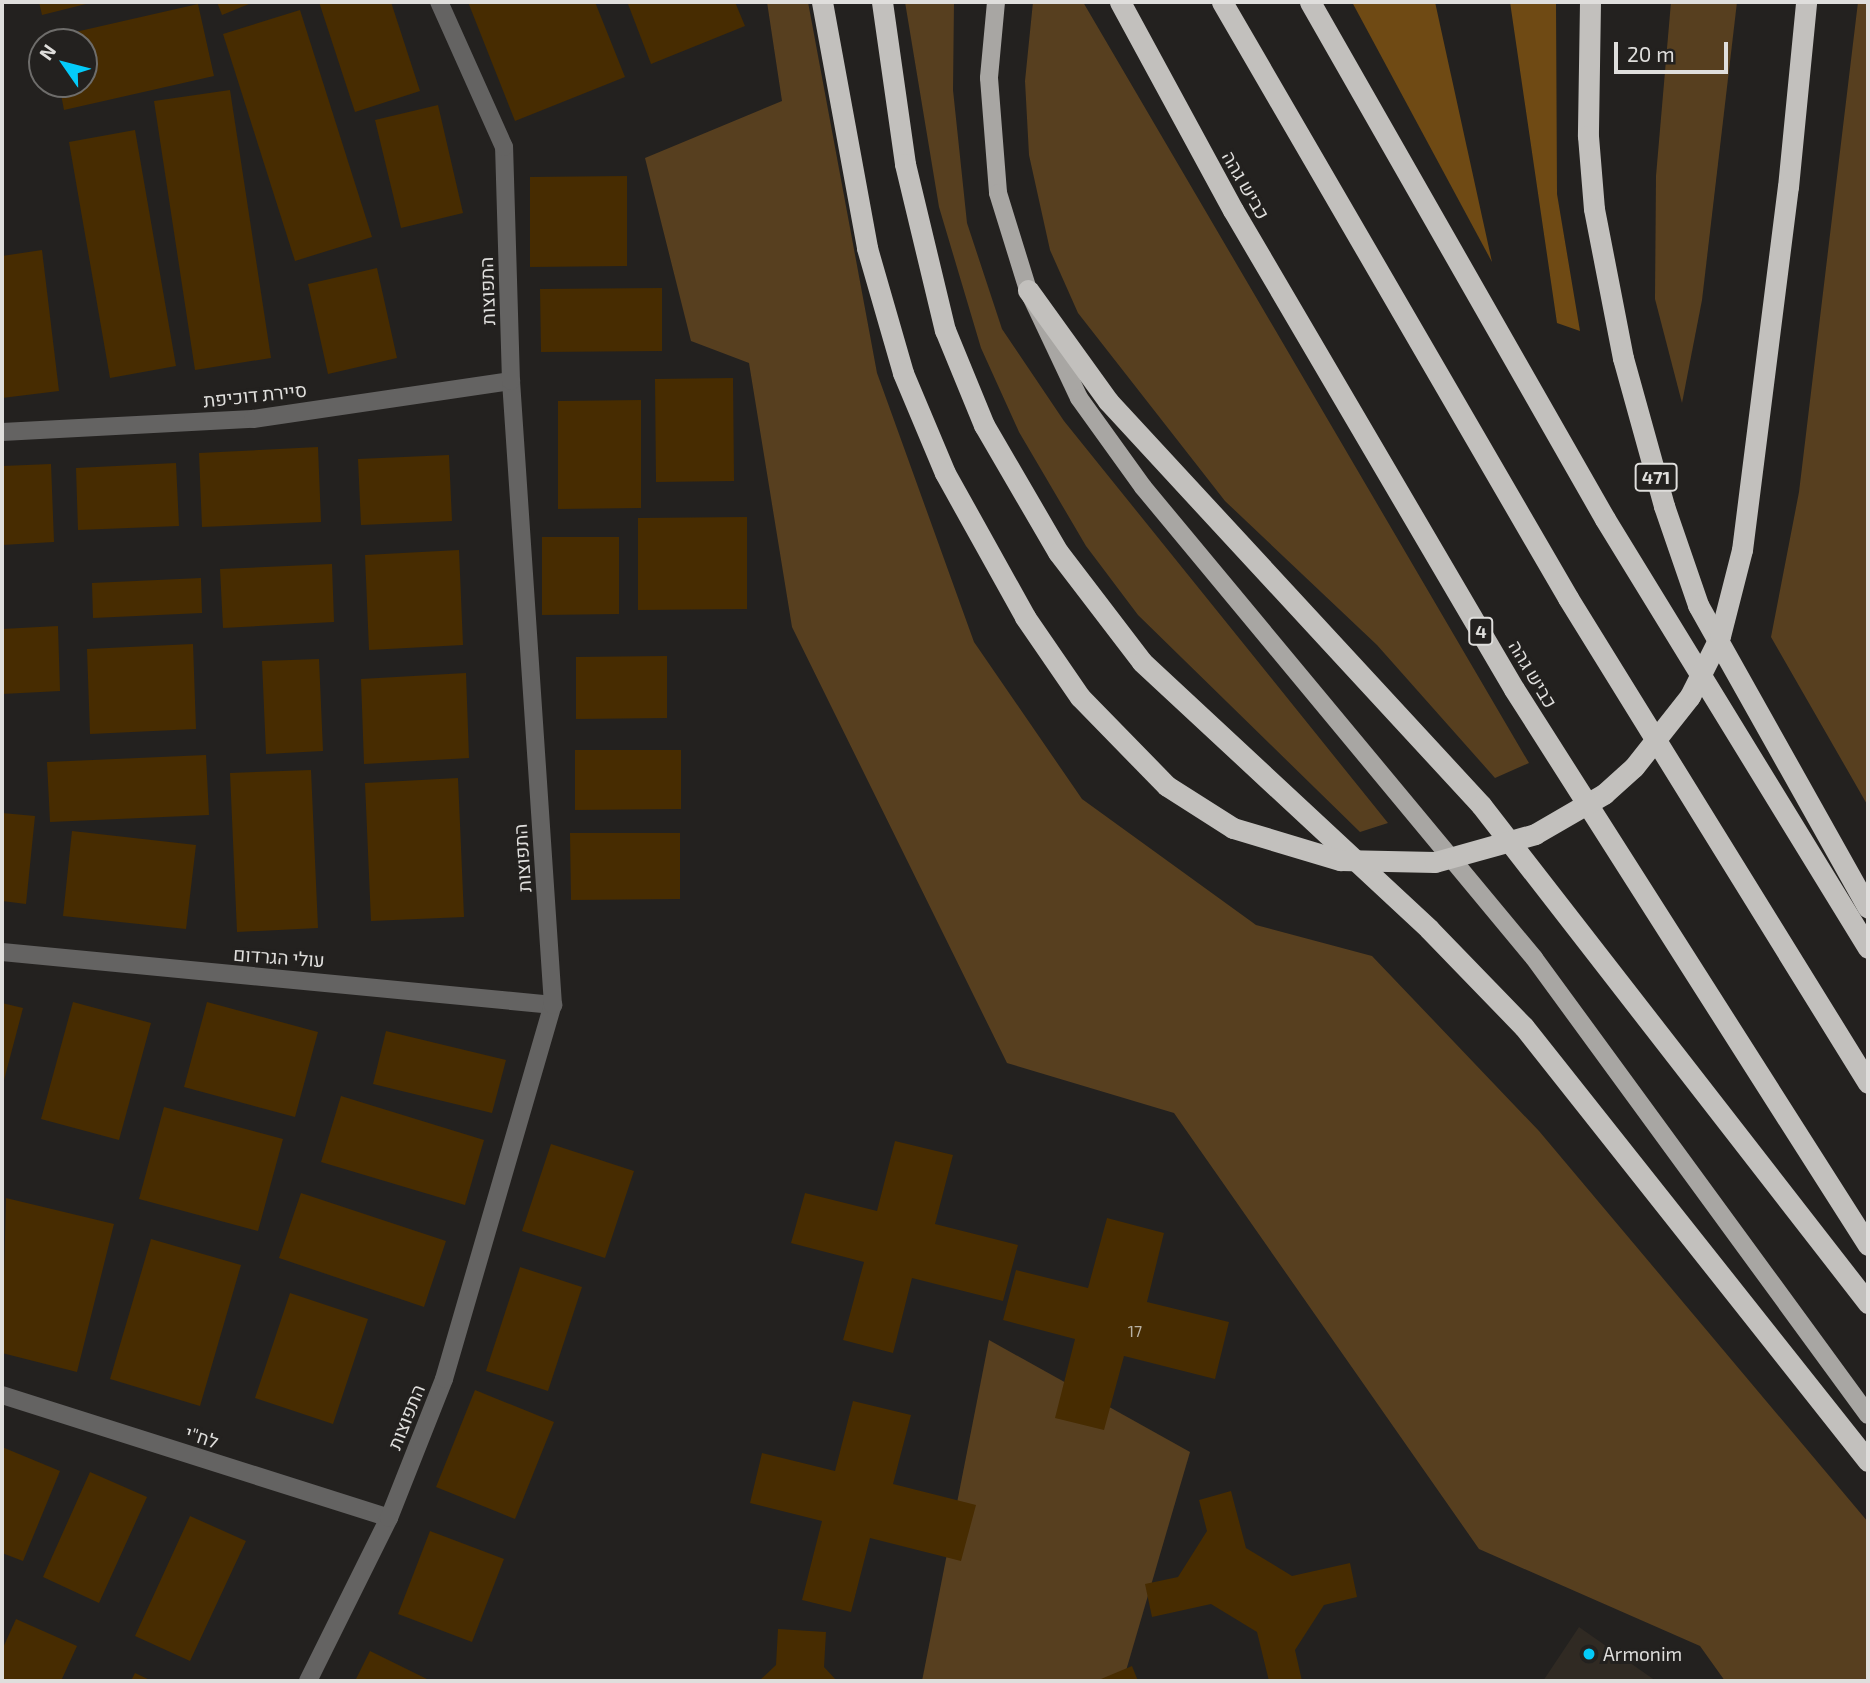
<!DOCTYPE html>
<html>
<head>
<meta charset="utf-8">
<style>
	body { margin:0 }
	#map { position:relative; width:1870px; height:1683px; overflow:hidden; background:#23211f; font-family:"Exo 2",Heebo,sans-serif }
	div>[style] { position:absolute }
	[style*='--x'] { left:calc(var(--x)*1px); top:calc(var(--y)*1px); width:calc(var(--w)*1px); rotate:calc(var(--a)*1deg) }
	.built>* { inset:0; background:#302a23 }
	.green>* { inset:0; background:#573f1f }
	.forest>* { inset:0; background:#6f4a14 }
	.building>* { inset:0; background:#472c01 }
	.minor>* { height:18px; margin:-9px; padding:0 9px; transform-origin:9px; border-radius:9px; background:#646362 }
	.major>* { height:18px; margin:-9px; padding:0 9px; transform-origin:9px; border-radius:9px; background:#a8a6a3 }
	.highway>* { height:21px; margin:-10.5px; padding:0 10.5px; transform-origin:10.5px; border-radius:10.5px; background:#c2c0bd }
	.highway-bridge>* { height:21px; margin:-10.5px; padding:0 10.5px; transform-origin:10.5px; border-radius:10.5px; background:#c2c0bd }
	.dots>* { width:19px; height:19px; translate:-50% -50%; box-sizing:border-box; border:4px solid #23211f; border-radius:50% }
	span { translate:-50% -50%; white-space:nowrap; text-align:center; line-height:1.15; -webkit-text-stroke:6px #23211f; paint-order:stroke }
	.number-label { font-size:16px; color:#b9b2a5 }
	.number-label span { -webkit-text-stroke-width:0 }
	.shield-label span { padding:2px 5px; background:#23211f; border:2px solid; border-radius:5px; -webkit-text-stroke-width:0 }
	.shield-label { font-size:18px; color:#dfdedc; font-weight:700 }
	.street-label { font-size:19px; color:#dfdedc }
	.poi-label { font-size:19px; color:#dfdedc }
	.left { translate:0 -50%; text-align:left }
	.frame { position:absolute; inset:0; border:4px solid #dfdedc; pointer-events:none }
	.north { position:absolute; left:28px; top:28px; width:70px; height:70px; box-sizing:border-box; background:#23211f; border:2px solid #6e6d6b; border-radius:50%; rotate:305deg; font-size:19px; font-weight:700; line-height:28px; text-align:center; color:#dfdedc }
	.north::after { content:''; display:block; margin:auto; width:24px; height:32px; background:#04cbf9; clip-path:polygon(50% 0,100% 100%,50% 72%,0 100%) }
	.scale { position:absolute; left:1614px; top:42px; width:114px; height:32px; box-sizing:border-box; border:4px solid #dfdedc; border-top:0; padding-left:9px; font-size:21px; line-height:24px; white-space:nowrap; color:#dfdedc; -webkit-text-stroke:5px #23211f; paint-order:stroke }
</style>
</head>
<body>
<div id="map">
	<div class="built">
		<i style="clip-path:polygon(1579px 1627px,1656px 1681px,1543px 1681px)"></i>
	</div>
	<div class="green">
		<i style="clip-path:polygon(767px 2px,808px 2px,877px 373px,974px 642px,1082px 799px,1256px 925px,1372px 956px,1539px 1131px,1868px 1522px,1868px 1681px,1725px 1681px,1700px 1646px,1479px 1549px,1174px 1113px,1007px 1063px,792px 627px,749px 363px,691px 341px,645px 158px,782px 101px)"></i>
		<i style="clip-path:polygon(905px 2px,954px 2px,953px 90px,967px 223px,1002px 329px,1064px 421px,1388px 823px,1360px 832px,1138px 615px,1086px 546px,1019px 432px,981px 348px,939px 207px)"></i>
		<i style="clip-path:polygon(1033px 2px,1083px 2px,1529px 763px,1495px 778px,1377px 645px,1225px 501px,1078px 313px,1050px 250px,1029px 155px,1025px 81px)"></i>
		<i style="clip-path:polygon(1671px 2px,1737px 2px,1702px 300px,1682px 403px,1655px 299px,1656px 176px)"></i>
		<i style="clip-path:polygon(1858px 2px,1868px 2px,1868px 806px,1771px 637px,1799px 492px)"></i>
		<i style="clip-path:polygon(989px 1340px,1190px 1452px,1123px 1681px,922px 1681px)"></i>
	</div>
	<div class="forest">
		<i style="clip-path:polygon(1352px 2px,1435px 2px,1492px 262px)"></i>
		<i style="clip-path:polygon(1510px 2px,1556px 2px,1557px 194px,1580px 331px,1557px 323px)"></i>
	</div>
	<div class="building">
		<i style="clip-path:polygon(39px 2px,90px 2px,90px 3px,42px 15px)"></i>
		<i style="clip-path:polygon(217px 2px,254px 2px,222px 15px)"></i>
		<i style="clip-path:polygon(319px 2px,391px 2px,420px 91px,355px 112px)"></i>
		<i style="clip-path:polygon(468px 2px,595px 2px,625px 77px,515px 121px)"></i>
		<i style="clip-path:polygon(634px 2px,735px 2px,745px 26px,651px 64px,628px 4px)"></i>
		<i style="clip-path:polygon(198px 4px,214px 76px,64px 110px,59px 84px,84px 84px,84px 42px,49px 38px)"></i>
		<i style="clip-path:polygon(300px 10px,372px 237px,295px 261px,223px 34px)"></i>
		<i style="clip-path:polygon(230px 90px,271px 358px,195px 370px,154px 101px)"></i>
		<i style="clip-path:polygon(438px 105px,463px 213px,401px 228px,375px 120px)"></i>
		<i style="clip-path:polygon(135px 130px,176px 366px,110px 378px,69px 142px)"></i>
		<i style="clip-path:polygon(627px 176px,627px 266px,530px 267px,530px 177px)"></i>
		<i style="clip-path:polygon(42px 250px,59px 391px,2px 398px,2px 256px)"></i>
		<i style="clip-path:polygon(377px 268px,397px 358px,328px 374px,308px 284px)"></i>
		<i style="clip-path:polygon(662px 288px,662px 351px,541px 352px,540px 289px)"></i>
		<i style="clip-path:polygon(733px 378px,734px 481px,656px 482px,655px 379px)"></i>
		<i style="clip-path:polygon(641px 400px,641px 508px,558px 509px,558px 401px)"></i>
		<i style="clip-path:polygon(318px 447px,321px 522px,202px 527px,199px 453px)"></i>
		<i style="clip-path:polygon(449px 455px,452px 521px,361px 525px,358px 459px)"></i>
		<i style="clip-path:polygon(176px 463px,179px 526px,78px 530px,76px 468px)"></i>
		<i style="clip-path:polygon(51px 464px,54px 542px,2px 545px,2px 466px)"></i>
		<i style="clip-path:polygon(747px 517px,747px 609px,638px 610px,638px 518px)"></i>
		<i style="clip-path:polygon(542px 537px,619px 537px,619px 614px,542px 615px)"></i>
		<i style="clip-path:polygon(459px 550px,463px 645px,369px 650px,365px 555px)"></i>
		<i style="clip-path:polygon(332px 564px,334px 622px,223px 628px,220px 569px)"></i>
		<i style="clip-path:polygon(201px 578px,202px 613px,93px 618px,92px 583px)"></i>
		<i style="clip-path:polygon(58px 626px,60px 691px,2px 694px,2px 629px)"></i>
		<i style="clip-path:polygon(193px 644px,196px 729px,90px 734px,87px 649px)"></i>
		<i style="clip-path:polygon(667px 656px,667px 718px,576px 719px,576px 657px)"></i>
		<i style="clip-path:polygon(319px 659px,323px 751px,266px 754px,262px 661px)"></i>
		<i style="clip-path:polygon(466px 673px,469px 758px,364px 764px,361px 679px)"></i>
		<i style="clip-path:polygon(575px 750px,681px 750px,681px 809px,575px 810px)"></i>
		<i style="clip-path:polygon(206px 755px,209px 815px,50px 822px,47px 762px)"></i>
		<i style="clip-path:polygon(311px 770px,318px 928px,237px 932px,230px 773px)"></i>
		<i style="clip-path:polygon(458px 778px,464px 917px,371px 921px,365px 783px)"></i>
		<i style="clip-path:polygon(2px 813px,35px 816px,26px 904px,2px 901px)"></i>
		<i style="clip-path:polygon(72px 831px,196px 845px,186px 929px,63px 916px)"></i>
		<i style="clip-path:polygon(570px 833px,680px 833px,680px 899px,571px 900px)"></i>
		<i style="clip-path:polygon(73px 1002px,151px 1023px,119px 1140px,41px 1119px)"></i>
		<i style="clip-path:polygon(207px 1002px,318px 1032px,295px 1117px,184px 1087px)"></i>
		<i style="clip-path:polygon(2px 1003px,23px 1008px,3px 1084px,2px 1084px)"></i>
		<i style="clip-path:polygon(386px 1031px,506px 1060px,492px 1113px,373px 1084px)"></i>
		<i style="clip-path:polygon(341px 1096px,484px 1140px,465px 1205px,321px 1162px)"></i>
		<i style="clip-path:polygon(164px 1107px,283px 1139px,258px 1231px,139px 1199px)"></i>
		<i style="clip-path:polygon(895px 1141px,953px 1155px,935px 1224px,1018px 1245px,1003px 1301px,912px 1278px,893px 1353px,843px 1340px,864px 1262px,791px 1243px,805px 1193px,877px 1211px)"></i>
		<i style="clip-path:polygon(551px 1144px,634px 1171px,605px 1258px,522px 1231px)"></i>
		<i style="clip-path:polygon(301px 1193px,446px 1241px,424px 1307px,279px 1258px)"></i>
		<i style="clip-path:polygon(6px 1198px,114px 1224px,77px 1372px,2px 1353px)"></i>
		<i style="clip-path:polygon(1107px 1218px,1164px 1233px,1147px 1302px,1229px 1322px,1215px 1379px,1124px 1356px,1104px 1430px,1055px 1418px,1075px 1339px,1003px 1320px,1016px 1270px,1088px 1288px)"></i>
		<i style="clip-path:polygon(151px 1239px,241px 1265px,200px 1406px,110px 1379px)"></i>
		<i style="clip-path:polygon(520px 1267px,582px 1287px,548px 1391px,486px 1371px)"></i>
		<i style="clip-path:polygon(290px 1293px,368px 1319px,333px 1424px,255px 1398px)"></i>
		<i style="clip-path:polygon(475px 1390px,554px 1422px,515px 1519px,436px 1487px)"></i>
		<i style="clip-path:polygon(853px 1401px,911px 1415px,893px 1484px,976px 1505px,961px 1561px,870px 1538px,851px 1612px,802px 1600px,822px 1521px,750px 1503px,762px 1453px,835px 1471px)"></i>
		<i style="clip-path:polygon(2px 1447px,60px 1471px,23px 1561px,2px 1553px)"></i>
		<i style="clip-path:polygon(90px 1472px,147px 1497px,99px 1603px,43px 1577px)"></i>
		<i style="clip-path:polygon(1231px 1491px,1246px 1548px,1292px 1576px,1350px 1563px,1357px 1597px,1324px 1605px,1295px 1650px,1302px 1681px,1269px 1681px,1257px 1632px,1211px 1604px,1152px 1617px,1145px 1584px,1178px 1577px,1207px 1531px,1199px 1500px)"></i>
		<i style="clip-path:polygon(190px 1516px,246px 1541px,190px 1661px,135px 1636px)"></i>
		<i style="clip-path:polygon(430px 1531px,504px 1559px,472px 1642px,398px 1614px)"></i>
		<i style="clip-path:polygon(16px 1619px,77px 1646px,61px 1681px,2px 1681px,2px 1650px)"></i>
		<i style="clip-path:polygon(778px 1629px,826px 1632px,824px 1667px,837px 1681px,759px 1681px,776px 1665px)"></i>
		<i style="clip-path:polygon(370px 1651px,431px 1681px,355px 1681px)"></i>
		<i style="clip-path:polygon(1132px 1666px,1138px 1681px,1102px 1681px,1101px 1679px)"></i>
		<i style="clip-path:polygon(135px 1673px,152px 1681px,131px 1681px)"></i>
	</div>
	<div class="minor">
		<i style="--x:2;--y:432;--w:251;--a:-3"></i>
		<i style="--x:253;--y:419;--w:261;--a:-8.4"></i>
		<i style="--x:2;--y:952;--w:554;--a:5.49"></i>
		<i style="--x:2;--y:1395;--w:406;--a:17.6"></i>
		<i style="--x:308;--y:1681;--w:182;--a:-63.6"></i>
		<i style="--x:389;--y:1518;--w:149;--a:-68.4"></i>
		<i style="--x:444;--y:1379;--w:390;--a:-73.8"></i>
		<i style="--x:553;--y:1005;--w:625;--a:-93.85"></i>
		<i style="--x:511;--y:381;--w:234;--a:-91.7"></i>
		<i style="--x:504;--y:147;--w:159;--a:-114.1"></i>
	</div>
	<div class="major">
		<i style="--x:996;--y:2;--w:76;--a:95.3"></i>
		<i style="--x:989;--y:78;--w:115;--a:85.5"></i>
		<i style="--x:998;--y:193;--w:102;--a:72.8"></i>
		<i style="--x:1028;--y:290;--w:119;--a:64.7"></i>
		<i style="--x:1079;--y:398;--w:110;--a:54.3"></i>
		<i style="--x:1143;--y:487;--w:612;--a:50.3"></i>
		<i style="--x:1534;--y:958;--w:566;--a:53.84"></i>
	</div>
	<div class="highway">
		<i style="--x:882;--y:2;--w:164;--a:81.9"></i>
		<i style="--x:905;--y:164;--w:171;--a:76.5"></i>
		<i style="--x:945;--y:330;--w:103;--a:67.7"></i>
		<i style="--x:984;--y:425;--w:147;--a:59.8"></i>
		<i style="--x:1058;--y:552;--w:138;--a:52.6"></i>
		<i style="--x:1142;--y:662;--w:392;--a:42.9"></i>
		<i style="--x:1429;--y:929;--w:136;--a:45.9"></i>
		<i style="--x:1524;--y:1027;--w:554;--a:51.6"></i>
		<i style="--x:1120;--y:2;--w:237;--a:61.5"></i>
		<i style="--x:1233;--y:210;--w:555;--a:59.6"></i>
		<i style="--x:1514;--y:689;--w:659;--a:57.52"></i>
		<i style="--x:1222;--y:2;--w:689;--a:59.86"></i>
		<i style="--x:1568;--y:598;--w:570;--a:58.26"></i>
		<i style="--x:1310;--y:2;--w:595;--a:60.29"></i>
		<i style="--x:1605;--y:519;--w:503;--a:58.49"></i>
		<i style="--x:1590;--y:2;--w:134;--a:90.9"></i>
		<i style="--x:1588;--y:136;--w:73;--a:85.3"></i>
		<i style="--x:1594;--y:209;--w:152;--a:79"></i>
		<i style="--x:1623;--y:358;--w:154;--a:74.5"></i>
		<i style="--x:1664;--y:506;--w:105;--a:71"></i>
		<i style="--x:1698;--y:605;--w:347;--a:60.7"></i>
		<i style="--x:1788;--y:187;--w:186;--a:-84.4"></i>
		<i style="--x:1028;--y:290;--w:137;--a:54.2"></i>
		<i style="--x:1108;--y:401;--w:550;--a:47.28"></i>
		<i style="--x:1481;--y:805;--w:631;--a:52.15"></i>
	</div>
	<div class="highway-bridge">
		<i style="--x:822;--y:2;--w:250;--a:79.6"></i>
		<i style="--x:867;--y:248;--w:130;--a:73.9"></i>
		<i style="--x:903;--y:373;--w:108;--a:67.2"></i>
		<i style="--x:945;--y:473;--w:165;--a:60.9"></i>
		<i style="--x:1025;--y:617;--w:97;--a:55.5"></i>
		<i style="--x:1080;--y:697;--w:124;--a:45.7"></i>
		<i style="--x:1167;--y:786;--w:78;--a:32.5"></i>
		<i style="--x:1233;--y:828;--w:112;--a:16.7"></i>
		<i style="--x:1340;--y:860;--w:95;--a:1.2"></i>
		<i style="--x:1435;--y:862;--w:104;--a:-15.6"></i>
		<i style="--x:1535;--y:834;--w:80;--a:-30.1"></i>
		<i style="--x:1604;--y:794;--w:40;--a:-42"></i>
		<i style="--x:1634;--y:767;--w:90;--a:-51.7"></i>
		<i style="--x:1690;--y:696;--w:67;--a:-63.4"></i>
		<i style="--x:1720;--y:636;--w:89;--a:-75.7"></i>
		<i style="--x:1742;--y:550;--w:366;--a:-82.8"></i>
	</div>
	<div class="dots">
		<i style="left:1589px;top:1654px;background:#04cbf9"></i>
	</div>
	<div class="number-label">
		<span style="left:1135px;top:1331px">17</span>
	</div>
	<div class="shield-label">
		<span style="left:1656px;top:477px">471</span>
		<span style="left:1481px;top:631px">4</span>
	</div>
	<div class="street-label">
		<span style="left:1246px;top:185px;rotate:60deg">כביש גהה</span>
		<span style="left:487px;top:291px;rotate:-92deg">התפוצות</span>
		<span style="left:255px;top:395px;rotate:-6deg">סיירת דוכיפת</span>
		<span style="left:1533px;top:674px;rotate:59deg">כביש גהה</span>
		<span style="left:522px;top:858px;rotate:-94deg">התפוצות</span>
		<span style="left:279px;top:957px;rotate:4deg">עולי הגרדום</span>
		<span style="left:406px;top:1417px;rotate:-68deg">התפוצות</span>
		<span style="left:202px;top:1437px;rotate:18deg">לח"י</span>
	</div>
	<div class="poi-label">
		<span class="left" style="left:1603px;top:1654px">Armonim</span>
	</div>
	<div class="frame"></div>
	<div class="north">N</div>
	<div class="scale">20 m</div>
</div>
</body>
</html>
